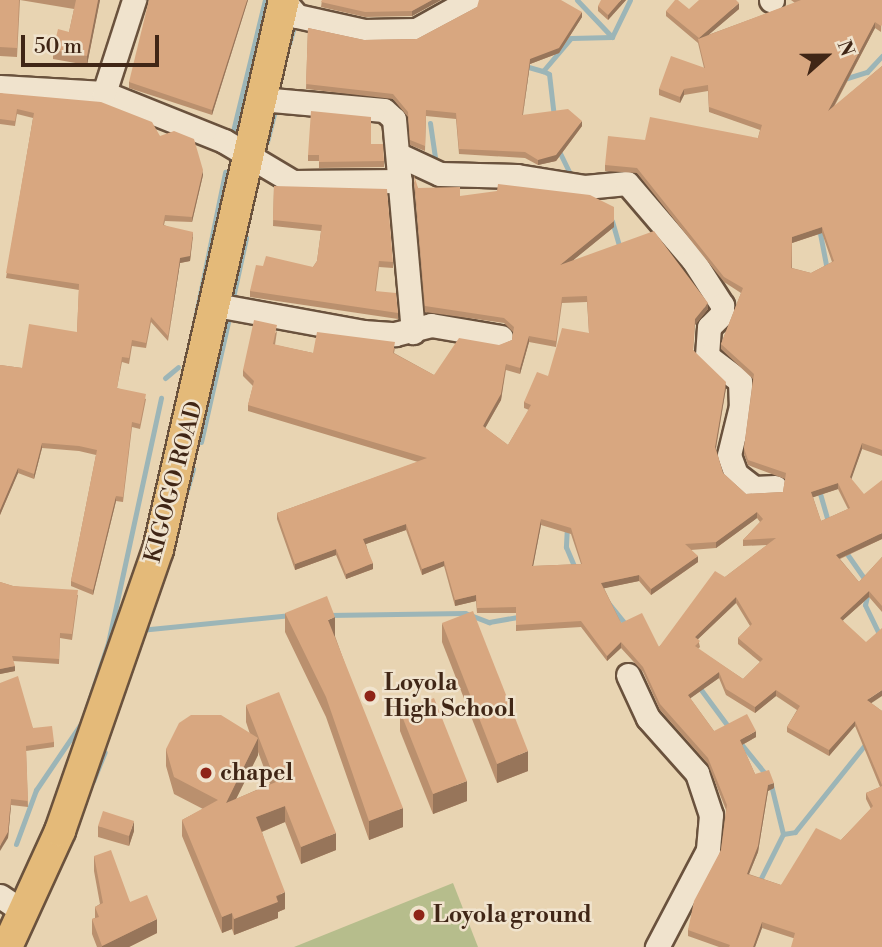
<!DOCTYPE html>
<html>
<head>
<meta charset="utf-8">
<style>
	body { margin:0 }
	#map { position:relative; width:882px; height:947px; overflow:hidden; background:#e8d4b2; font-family:"Libre Bodoni",serif }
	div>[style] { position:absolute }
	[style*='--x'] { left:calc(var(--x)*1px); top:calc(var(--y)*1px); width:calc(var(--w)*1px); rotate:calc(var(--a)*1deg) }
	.green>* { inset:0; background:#b6bd8c }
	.stream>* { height:5px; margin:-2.5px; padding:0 2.5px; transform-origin:2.5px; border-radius:2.5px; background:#9cb5b7 }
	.roads { filter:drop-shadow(2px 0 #6a523d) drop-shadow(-2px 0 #6a523d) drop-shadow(0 2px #6a523d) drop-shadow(0 -2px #6a523d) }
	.minor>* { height:23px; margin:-11.5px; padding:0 11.5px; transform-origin:11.5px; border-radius:11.5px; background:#f0e3cd }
	.major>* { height:30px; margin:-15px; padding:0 15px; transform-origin:15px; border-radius:15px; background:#e4ba79 }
	.wall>* { inset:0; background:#ba906e }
	.shaded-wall>* { inset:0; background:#97755a }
	.building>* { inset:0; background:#d8a780 }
	.dots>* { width:19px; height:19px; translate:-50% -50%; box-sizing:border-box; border:4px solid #f0e3cd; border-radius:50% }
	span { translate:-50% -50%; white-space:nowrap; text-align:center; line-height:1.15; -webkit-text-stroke:5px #f0e3cd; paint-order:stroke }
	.street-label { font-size:23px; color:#402616 }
	.poi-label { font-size:23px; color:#402616; font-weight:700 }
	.left { translate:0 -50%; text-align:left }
	.north { position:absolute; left:791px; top:21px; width:70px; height:70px; -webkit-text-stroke:5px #f0e3cd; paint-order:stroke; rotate:69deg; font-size:19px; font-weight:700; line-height:28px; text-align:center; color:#402616 }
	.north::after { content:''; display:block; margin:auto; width:24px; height:32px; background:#402616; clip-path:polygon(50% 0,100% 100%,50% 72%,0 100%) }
	.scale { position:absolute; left:21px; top:35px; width:138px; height:32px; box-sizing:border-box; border:4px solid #402616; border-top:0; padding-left:9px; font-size:21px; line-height:24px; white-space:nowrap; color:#402616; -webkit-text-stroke:5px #f0e3cd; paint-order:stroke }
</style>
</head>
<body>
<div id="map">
	<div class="green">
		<i style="clip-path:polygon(453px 883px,478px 947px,294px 947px)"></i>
	</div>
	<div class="stream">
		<i style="--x:577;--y:0;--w:51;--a:46.6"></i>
		<i style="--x:289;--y:44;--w:25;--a:-74"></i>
		<i style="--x:525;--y:66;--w:19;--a:16"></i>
		<i style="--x:844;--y:79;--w:24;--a:-17"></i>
		<i style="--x:867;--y:72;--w:22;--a:-47"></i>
		<i style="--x:554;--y:117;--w:43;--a:-96.6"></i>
		<i style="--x:549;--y:74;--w:7;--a:-153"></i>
		<i style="--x:543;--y:71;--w:43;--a:-49.7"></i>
		<i style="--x:571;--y:38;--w:41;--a:-1.4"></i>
		<i style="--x:612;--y:37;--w:41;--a:-64.1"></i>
		<i style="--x:430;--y:123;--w:41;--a:81.7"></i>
		<i style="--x:233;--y:131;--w:135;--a:-76.3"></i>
		<i style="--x:267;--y:142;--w:38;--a:-76"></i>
		<i style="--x:558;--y:149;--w:32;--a:64"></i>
		<i style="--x:612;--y:221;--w:29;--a:74"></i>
		<i style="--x:819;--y:228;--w:43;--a:79.2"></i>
		<i style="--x:232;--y:302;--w:66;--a:-77.7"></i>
		<i style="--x:188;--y:353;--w:185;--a:-78.4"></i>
		<i style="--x:165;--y:378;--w:17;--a:-40"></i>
		<i style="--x:201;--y:442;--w:123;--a:-77.3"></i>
		<i style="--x:187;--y:490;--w:22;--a:-74"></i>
		<i style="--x:819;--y:490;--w:36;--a:74"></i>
		<i style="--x:567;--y:526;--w:21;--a:93"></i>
		<i style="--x:566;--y:547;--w:25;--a:67"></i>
		<i style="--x:845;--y:551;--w:39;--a:55"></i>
		<i style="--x:868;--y:592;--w:13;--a:103"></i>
		<i style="--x:865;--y:605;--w:39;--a:64"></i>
		<i style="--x:606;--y:600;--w:35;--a:51"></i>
		<i style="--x:328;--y:615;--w:137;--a:-0.8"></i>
		<i style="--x:465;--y:613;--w:26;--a:21"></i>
		<i style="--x:489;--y:622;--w:35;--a:-10"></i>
		<i style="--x:140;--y:630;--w:152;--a:-5.7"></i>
		<i style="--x:699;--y:687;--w:52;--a:53.6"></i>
		<i style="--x:738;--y:740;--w:46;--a:51.1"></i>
		<i style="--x:93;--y:781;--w:31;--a:-68"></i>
		<i style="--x:771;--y:785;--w:50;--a:76.2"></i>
		<i style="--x:16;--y:844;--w:58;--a:-69.7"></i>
		<i style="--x:36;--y:790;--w:82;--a:-55.9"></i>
		<i style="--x:82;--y:722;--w:83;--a:-71.8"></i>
		<i style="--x:108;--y:643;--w:251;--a:-77.8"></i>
		<i style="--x:758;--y:884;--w:56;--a:-63.4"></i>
		<i style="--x:783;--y:834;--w:12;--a:-9"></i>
		<i style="--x:795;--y:832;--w:115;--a:-51.3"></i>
	</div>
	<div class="roads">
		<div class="minor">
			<i style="--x:771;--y:0;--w:1;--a:0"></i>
			<i style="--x:284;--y:1;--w:20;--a:49"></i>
			<i style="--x:297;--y:16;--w:69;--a:12.6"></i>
			<i style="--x:364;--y:31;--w:52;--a:-1.1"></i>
			<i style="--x:416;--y:30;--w:62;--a:-29.1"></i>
			<i style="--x:0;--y:87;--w:104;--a:3.3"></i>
			<i style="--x:104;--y:93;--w:129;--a:21.8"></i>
			<i style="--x:224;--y:141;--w:80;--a:30.7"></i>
			<i style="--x:293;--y:182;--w:107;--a:-0.5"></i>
			<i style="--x:104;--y:93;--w:98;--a:-72.1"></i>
			<i style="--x:261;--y:99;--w:123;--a:5.1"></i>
			<i style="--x:384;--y:110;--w:13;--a:42"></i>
			<i style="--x:394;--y:119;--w:214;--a:84.9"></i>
			<i style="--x:399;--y:155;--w:45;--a:24.9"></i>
			<i style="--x:440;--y:174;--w:77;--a:1.5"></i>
			<i style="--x:517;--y:176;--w:69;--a:9.2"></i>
			<i style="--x:585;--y:187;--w:42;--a:-5.4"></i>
			<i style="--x:627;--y:183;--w:101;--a:49.4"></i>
			<i style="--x:693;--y:260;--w:54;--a:57.2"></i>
			<i style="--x:722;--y:305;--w:9;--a:90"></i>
			<i style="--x:722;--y:314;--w:18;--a:135"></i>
			<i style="--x:709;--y:327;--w:29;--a:94"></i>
			<i style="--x:707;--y:356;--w:41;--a:37.1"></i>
			<i style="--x:740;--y:381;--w:25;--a:88"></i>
			<i style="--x:741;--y:406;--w:50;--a:103.8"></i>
			<i style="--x:729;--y:455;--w:20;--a:70"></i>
			<i style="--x:736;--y:474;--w:23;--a:38"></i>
			<i style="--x:754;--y:488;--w:21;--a:-3"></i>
			<i style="--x:216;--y:305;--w:149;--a:10.4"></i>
			<i style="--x:363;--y:332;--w:32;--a:4"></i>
			<i style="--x:395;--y:334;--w:37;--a:-14"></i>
			<i style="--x:431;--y:325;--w:71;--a:9.7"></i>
			<i style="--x:628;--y:675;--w:47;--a:65.1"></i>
			<i style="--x:648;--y:718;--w:74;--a:48.3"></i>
			<i style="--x:697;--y:773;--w:44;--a:71.6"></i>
			<i style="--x:711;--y:815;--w:35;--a:95"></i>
			<i style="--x:708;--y:850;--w:110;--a:117.7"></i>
			<i style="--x:0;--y:896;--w:27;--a:34"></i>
		</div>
		<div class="major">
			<i style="--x:7;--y:947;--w:128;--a:-65.4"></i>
			<i style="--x:60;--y:831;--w:298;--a:-70.8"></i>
			<i style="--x:158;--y:550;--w:564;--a:-77.1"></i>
		</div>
	</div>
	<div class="wall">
		<i style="clip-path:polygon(0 0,100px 0,87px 65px,53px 59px,53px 50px,69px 32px,74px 9px,20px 0,17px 57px,0 56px)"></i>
		<i style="clip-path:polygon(248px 0,212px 115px,129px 88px,129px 82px)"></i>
		<i style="clip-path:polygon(322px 0,441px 0,412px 16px,365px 17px,321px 7px)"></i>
		<i style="clip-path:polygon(626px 0,608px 20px,598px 11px,598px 6px)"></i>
		<i style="clip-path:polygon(evenodd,791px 0,882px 0,881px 32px,875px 28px,834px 107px,882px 66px,882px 456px,862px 449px,851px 479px,882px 539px,840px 559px,859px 582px,882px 557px,882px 612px,869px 597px,843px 620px,871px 703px,882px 711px,882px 947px,793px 938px,762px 928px,755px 947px,719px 947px,688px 936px,688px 930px,721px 850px,726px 810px,708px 764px,660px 710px,643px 672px,621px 648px,607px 661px,581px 627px,516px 631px,516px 613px,477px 613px,476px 601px,455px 606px,444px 566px,422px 575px,406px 530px,366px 544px,373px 569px,346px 579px,336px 555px,295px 570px,277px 519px,277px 513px,418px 462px,248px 411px,248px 405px,253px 386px,243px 376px,243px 370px,277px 331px,275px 345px,313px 353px,395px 348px,394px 353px,434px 375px,512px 340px,513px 332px,504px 323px,425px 312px,414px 181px,418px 188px,460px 196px,614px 207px,614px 227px,573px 260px,708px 309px,695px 325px,693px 350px,726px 388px,716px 449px,723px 473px,746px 494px,783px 492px,785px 479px,748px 465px,744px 454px,744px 448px,753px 379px,721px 349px,721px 344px,741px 293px,724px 282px,637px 173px,605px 171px,605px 165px,645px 140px,758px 138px,760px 130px,709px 112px,708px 91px,684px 95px,680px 103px,659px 95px,659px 89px,704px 68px,698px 43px,666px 16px,666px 11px,739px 9px,708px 35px,795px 3px,791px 0,822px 233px,832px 262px,811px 273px,792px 268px,792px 243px,822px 233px,791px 0,587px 302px,589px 333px,524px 402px,524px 408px,529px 410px,508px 445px,485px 428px,501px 400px,506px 370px,520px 374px,529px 342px,556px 347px,562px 303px,587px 302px,791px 0,838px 489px,848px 509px,821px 521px,813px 497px,838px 489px,791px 0,757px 518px,760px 522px,743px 540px,743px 546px,767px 545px,725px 577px,659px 647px,621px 623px,604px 588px,639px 581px,651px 595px,698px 562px,691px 550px,716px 548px,757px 518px,791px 0,541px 525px,571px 534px,581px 564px,533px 566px,541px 525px,791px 0,736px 603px,750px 626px,738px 638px,738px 644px,760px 662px,743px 679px,698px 649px,700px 647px,698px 639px,736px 603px,791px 0,719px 678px,726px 695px,755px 713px,776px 696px,797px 710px,787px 727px,787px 732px,829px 756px,855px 726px,880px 787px,866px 793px,866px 799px,871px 809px,841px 840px,781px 885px,749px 874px,758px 852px,768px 791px,774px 788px,755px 774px,742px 745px,756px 737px,714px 731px,690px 698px,719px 678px)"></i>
		<i style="clip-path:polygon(477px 7px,582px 17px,559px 53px,530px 64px,523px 115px,582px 126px,556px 161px,538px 165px,525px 158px,459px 154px,456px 119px,426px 116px,425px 151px,410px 145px,408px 117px,393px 99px,306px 89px,308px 28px,364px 40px,417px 39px)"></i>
		<i style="clip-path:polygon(0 93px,160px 136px,203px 175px,192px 222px,165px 221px,164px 225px,193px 237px,190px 261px,180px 263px,168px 341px,151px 322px,146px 348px,132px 346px,129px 364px,122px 362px,117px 388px,146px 399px,140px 429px,132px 427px,123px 502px,116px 501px,93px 595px,71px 586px,71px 581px,96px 455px,79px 451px,42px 448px,34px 479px,18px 473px,0 515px,0 365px,22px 368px,77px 332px,79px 290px,6px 278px,33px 118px,17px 114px,15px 126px,0 124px)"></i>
		<i style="clip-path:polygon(371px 144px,384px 161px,384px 167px,319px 168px,319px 161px,308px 161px,308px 155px)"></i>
		<i style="clip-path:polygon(274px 186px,393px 262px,393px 268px,379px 267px,376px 291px,398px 313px,398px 319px,250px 297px,250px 291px,263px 266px,313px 267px,317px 261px,321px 231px,273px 226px)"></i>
		<i style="clip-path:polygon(0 582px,13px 586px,78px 595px,72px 640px,60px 638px,59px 664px,13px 661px,15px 671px,0 674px)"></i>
		<i style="clip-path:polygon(285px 613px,335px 636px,403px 827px,369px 840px,326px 717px,285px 632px)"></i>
		<i style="clip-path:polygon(442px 623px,528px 771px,497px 783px,442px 642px)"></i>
		<i style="clip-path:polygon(0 683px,33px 728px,54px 742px,54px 747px,26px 751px,28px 807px,11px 805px,8px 838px)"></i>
		<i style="clip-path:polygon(evenodd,246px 705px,336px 850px,301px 864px,285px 822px,262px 832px,285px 909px,278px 912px,278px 918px,234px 935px,232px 929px,222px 933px,182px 836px,182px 820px,203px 809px,174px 794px,166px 766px,166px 749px,250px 734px,246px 722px,246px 705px,258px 752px,270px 784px,236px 799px,258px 755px,258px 752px)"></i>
		<i style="clip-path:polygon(400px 711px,467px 801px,433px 814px,400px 731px)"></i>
		<i style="clip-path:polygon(98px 826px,134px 831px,129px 846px,98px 837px)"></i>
		<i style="clip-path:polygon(94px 856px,130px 902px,157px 933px,129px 947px,97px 947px,92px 934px,92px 919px,95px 918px,95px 907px,100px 904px,94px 871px)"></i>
	</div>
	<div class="shaded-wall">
		<i style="clip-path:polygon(98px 0,100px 0,87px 65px,87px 56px)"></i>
		<i style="clip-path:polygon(247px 0,248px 0,212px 115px,212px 110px)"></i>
		<i style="clip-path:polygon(432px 0,441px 0,412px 16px,412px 11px)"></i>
		<i style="clip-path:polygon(621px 0,626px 0,608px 20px,608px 15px)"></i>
		<i style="clip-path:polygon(739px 3px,739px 9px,699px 43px,699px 38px)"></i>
		<i style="clip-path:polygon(582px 12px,582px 17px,559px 53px,530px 64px,522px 121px,530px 59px)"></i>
		<i style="clip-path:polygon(875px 22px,875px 28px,828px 117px,828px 111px)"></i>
		<i style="clip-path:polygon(684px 89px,684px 95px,680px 103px,680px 97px)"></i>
		<i style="clip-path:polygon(582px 121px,582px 126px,556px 161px,538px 165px,538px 160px)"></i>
		<i style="clip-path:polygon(203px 170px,203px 175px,192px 222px,192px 217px)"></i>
		<i style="clip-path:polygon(614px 221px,614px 227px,560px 271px,560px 265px)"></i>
		<i style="clip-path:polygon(822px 227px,822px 233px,792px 243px,792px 237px)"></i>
		<i style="clip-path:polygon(193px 232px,190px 261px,180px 263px,168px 341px,180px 258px)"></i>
		<i style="clip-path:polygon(708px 303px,708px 309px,695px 325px,695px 319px)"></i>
		<i style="clip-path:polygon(529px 336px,529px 342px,520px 374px,520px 368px)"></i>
		<i style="clip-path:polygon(506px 364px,501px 400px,483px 432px,483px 426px)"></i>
		<i style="clip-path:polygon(726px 382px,726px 388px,715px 452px,715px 447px)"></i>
		<i style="clip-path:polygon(42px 443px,42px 448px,34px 479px,34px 474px)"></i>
		<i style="clip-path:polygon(862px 443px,862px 449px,850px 483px,850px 477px)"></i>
		<i style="clip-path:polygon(18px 468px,18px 473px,0 515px,0 510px)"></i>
		<i style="clip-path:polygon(838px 483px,838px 489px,811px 498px,811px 492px)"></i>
		<i style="clip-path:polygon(116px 496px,116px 501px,93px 595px,93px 590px)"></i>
		<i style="clip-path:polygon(757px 512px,757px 518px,716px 548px,716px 542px)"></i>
		<i style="clip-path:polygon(541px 519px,541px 525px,532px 572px,532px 566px)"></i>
		<i style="clip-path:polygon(406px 524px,406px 530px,363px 545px,363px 539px)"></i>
		<i style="clip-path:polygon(882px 533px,882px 539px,836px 560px,836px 555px)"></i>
		<i style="clip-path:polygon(336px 549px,336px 555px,295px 570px,295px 564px)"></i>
		<i style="clip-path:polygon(698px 556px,698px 562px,651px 595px,651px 589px)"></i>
		<i style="clip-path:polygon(444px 561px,444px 566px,422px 575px,422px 569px)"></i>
		<i style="clip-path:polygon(373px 563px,373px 569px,346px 579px,346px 574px)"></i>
		<i style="clip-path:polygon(639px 575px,639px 581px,601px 589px,601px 583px)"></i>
		<i style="clip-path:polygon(869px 591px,869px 597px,840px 623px,840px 618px)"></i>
		<i style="clip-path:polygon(476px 595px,476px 601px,455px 606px,455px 600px)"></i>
		<i style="clip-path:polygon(736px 597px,736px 603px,695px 642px,695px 637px)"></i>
		<i style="clip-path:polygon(335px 617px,335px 636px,328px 639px,328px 620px)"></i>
		<i style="clip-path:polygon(621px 642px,621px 648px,607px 661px,607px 656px)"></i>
		<i style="clip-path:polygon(15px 666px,15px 671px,0 674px,0 669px)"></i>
		<i style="clip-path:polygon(719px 672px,719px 678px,688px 700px,688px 695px)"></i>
		<i style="clip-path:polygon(776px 690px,776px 696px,755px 713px,755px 707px)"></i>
		<i style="clip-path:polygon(882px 690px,882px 696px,867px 706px,867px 700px)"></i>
		<i style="clip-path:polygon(855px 721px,855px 726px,829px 756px,829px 750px)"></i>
		<i style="clip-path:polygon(756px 731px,756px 737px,740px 746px,740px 740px)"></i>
		<i style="clip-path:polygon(258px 738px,258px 755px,226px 819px,226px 803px)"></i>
		<i style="clip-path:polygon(528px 751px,528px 771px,497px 783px,497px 764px)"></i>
		<i style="clip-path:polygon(467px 781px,467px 801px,433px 814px,433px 794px)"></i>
		<i style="clip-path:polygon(774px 783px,774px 788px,768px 791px,758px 852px,747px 879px,747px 874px,768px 785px)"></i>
		<i style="clip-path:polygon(11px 805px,8px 838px,0 851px,0 846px)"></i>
		<i style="clip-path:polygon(285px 806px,285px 822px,256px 834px,256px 817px)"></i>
		<i style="clip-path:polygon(403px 808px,403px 827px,369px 840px,369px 821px)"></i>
		<i style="clip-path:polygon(134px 821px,134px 831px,129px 846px,129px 836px)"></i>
		<i style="clip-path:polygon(336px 833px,336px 850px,301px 864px,301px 847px)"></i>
		<i style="clip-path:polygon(285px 892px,285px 909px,278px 912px,278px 918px,234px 935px,234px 919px)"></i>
		<i style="clip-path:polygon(232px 913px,232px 929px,222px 933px,222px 917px)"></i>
		<i style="clip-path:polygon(157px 919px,157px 933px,129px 947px,102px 947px,102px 946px)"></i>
		<i style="clip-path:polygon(762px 922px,762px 928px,755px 947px,753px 947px)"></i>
	</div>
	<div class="building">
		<i style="clip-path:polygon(0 0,19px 0,17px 48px,0 47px)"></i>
		<i style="clip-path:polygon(76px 0,98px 0,87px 56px,53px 50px,58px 29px,69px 32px)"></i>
		<i style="clip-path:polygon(149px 0,247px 0,212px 110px,129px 82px)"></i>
		<i style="clip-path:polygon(322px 0,432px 0,412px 11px,365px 12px,321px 2px)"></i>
		<i style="clip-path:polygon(479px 0,561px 0,582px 12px,559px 48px,530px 59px,522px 115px,568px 109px,582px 121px,556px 155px,538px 160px,525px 152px,459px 149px,456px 113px,426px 110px,425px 146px,410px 140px,408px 112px,393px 94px,306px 84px,308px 28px,364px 40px,417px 39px,477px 7px)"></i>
		<i style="clip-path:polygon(601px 0,621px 0,608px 15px,598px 6px)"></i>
		<i style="clip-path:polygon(675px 0,678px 0,689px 9px,699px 0,736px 0,739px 3px,699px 38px,666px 11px)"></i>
		<i style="clip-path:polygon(evenodd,801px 0,882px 0,882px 25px,881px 26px,875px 22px,828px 111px,882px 66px,882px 450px,862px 443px,850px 477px,864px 494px,882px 480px,882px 533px,836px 555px,859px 582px,882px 557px,882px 606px,869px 591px,840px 618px,866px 642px,882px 628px,882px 690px,867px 700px,882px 711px,882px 785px,855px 721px,829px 750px,787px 727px,800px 706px,776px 690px,755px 707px,726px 689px,719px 672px,688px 695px,714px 731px,747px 714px,756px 731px,740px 740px,755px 774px,769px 770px,774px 783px,768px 785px,758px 846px,747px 874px,781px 885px,816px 828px,841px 840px,873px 806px,866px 793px,882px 786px,882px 947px,791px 947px,795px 933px,762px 922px,753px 947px,729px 947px,730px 945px,688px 930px,694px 901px,721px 850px,727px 805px,708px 758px,660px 704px,643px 667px,621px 642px,607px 656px,581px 621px,516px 625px,516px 607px,477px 608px,476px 595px,455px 600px,444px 561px,422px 569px,406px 524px,363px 539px,373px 563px,346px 574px,336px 549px,295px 564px,277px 513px,427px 458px,248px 405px,254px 381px,243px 370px,254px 320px,277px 325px,273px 344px,313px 353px,317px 332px,395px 342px,393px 353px,434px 375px,459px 338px,499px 345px,512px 340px,514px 327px,504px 318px,425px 306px,414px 175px,418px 188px,460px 187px,460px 196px,497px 191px,498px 184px,590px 195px,614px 207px,614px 221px,560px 265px,654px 231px,708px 303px,695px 319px,693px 350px,726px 382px,715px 447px,723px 473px,746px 494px,783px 492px,786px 473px,748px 460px,744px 448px,754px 374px,721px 344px,743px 288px,724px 277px,637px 168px,605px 165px,608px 136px,645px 140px,650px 117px,758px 138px,762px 125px,709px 107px,708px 85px,684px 89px,680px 97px,659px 89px,671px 56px,705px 68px,698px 39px,801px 0,822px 227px,834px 261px,811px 273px,791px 268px,792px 237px,822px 227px,801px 0,587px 296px,589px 333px,562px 328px,548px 376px,537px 372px,524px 402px,531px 405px,508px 445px,483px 426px,501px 394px,506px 364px,520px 368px,529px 336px,556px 341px,562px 297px,587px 296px,801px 0,838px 483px,850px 508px,821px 521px,811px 492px,838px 483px,801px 0,757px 512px,763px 519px,743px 540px,776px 538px,725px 577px,715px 571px,659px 647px,642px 613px,621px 623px,601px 583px,639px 575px,651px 589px,698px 556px,685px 544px,716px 542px,757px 512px,801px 0,541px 519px,571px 528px,582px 564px,532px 566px,541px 519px,801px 0,736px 597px,752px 624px,738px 638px,763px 659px,743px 679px,695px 646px,700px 641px,695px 637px,736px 597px)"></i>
		<i style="clip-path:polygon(0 93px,101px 102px,152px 122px,160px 136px,174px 131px,194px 139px,203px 170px,192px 217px,165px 215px,163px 225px,193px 232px,190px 256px,180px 258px,168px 336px,151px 317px,146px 343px,132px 340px,129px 358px,122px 357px,117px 388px,146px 394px,140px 424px,132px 422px,123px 497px,116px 496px,93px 590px,71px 581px,97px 450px,79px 446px,42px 443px,34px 474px,18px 468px,0 510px,0 365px,22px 368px,29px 324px,77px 332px,79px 284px,6px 273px,34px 113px,17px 109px,15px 121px,0 119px,0 105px,10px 107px,0 105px)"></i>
		<i style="clip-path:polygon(311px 111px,371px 117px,371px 144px,383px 144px,384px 161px,319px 162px,319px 155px,308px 155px)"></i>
		<i style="clip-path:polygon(274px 186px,387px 189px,393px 262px,379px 261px,375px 291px,396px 293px,398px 313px,250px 291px,256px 265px,263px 266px,266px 256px,313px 267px,317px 261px,322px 225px,273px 220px)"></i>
		<i style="clip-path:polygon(0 582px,13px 586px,78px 590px,72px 634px,60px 633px,59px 659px,12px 656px,15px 666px,0 669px)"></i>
		<i style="clip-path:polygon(327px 596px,335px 617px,328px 620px,403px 808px,369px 821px,326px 697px,285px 613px)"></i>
		<i style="clip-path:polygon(473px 611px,528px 751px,497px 764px,442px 623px)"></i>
		<i style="clip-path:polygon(18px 676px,33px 728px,52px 726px,54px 742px,26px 746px,28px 801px,11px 799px,8px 832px,0 846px,0 683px)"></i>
		<i style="clip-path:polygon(279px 692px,336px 833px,301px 847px,285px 806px,256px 817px,285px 892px,276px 896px,278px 902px,234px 919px,232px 913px,222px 917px,182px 820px,218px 800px,174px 777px,166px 749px,179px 723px,191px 715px,221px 715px,258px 738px,226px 803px,276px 782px,246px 705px)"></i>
		<i style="clip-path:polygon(434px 698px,467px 781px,433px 794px,400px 711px)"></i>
		<i style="clip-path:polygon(103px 811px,134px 821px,129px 836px,98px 826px)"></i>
		<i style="clip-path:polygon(111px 850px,130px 902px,147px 895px,157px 919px,102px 946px,92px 919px,99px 917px,95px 907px,103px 903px,94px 856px)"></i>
	</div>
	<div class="dots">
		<i style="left:370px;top:696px;background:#8f2418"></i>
		<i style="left:206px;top:773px;background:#8f2418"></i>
		<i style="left:419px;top:915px;background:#8f2418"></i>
	</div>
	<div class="street-label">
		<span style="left:174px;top:482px;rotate:-75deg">KIGOGO ROAD</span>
	</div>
	<div class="poi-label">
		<span class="left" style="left:384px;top:696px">Loyola<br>High School</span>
		<span class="left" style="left:220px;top:773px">chapel</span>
		<span class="left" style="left:433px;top:915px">Loyola ground</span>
	</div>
	<div class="north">N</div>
	<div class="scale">50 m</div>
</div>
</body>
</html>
